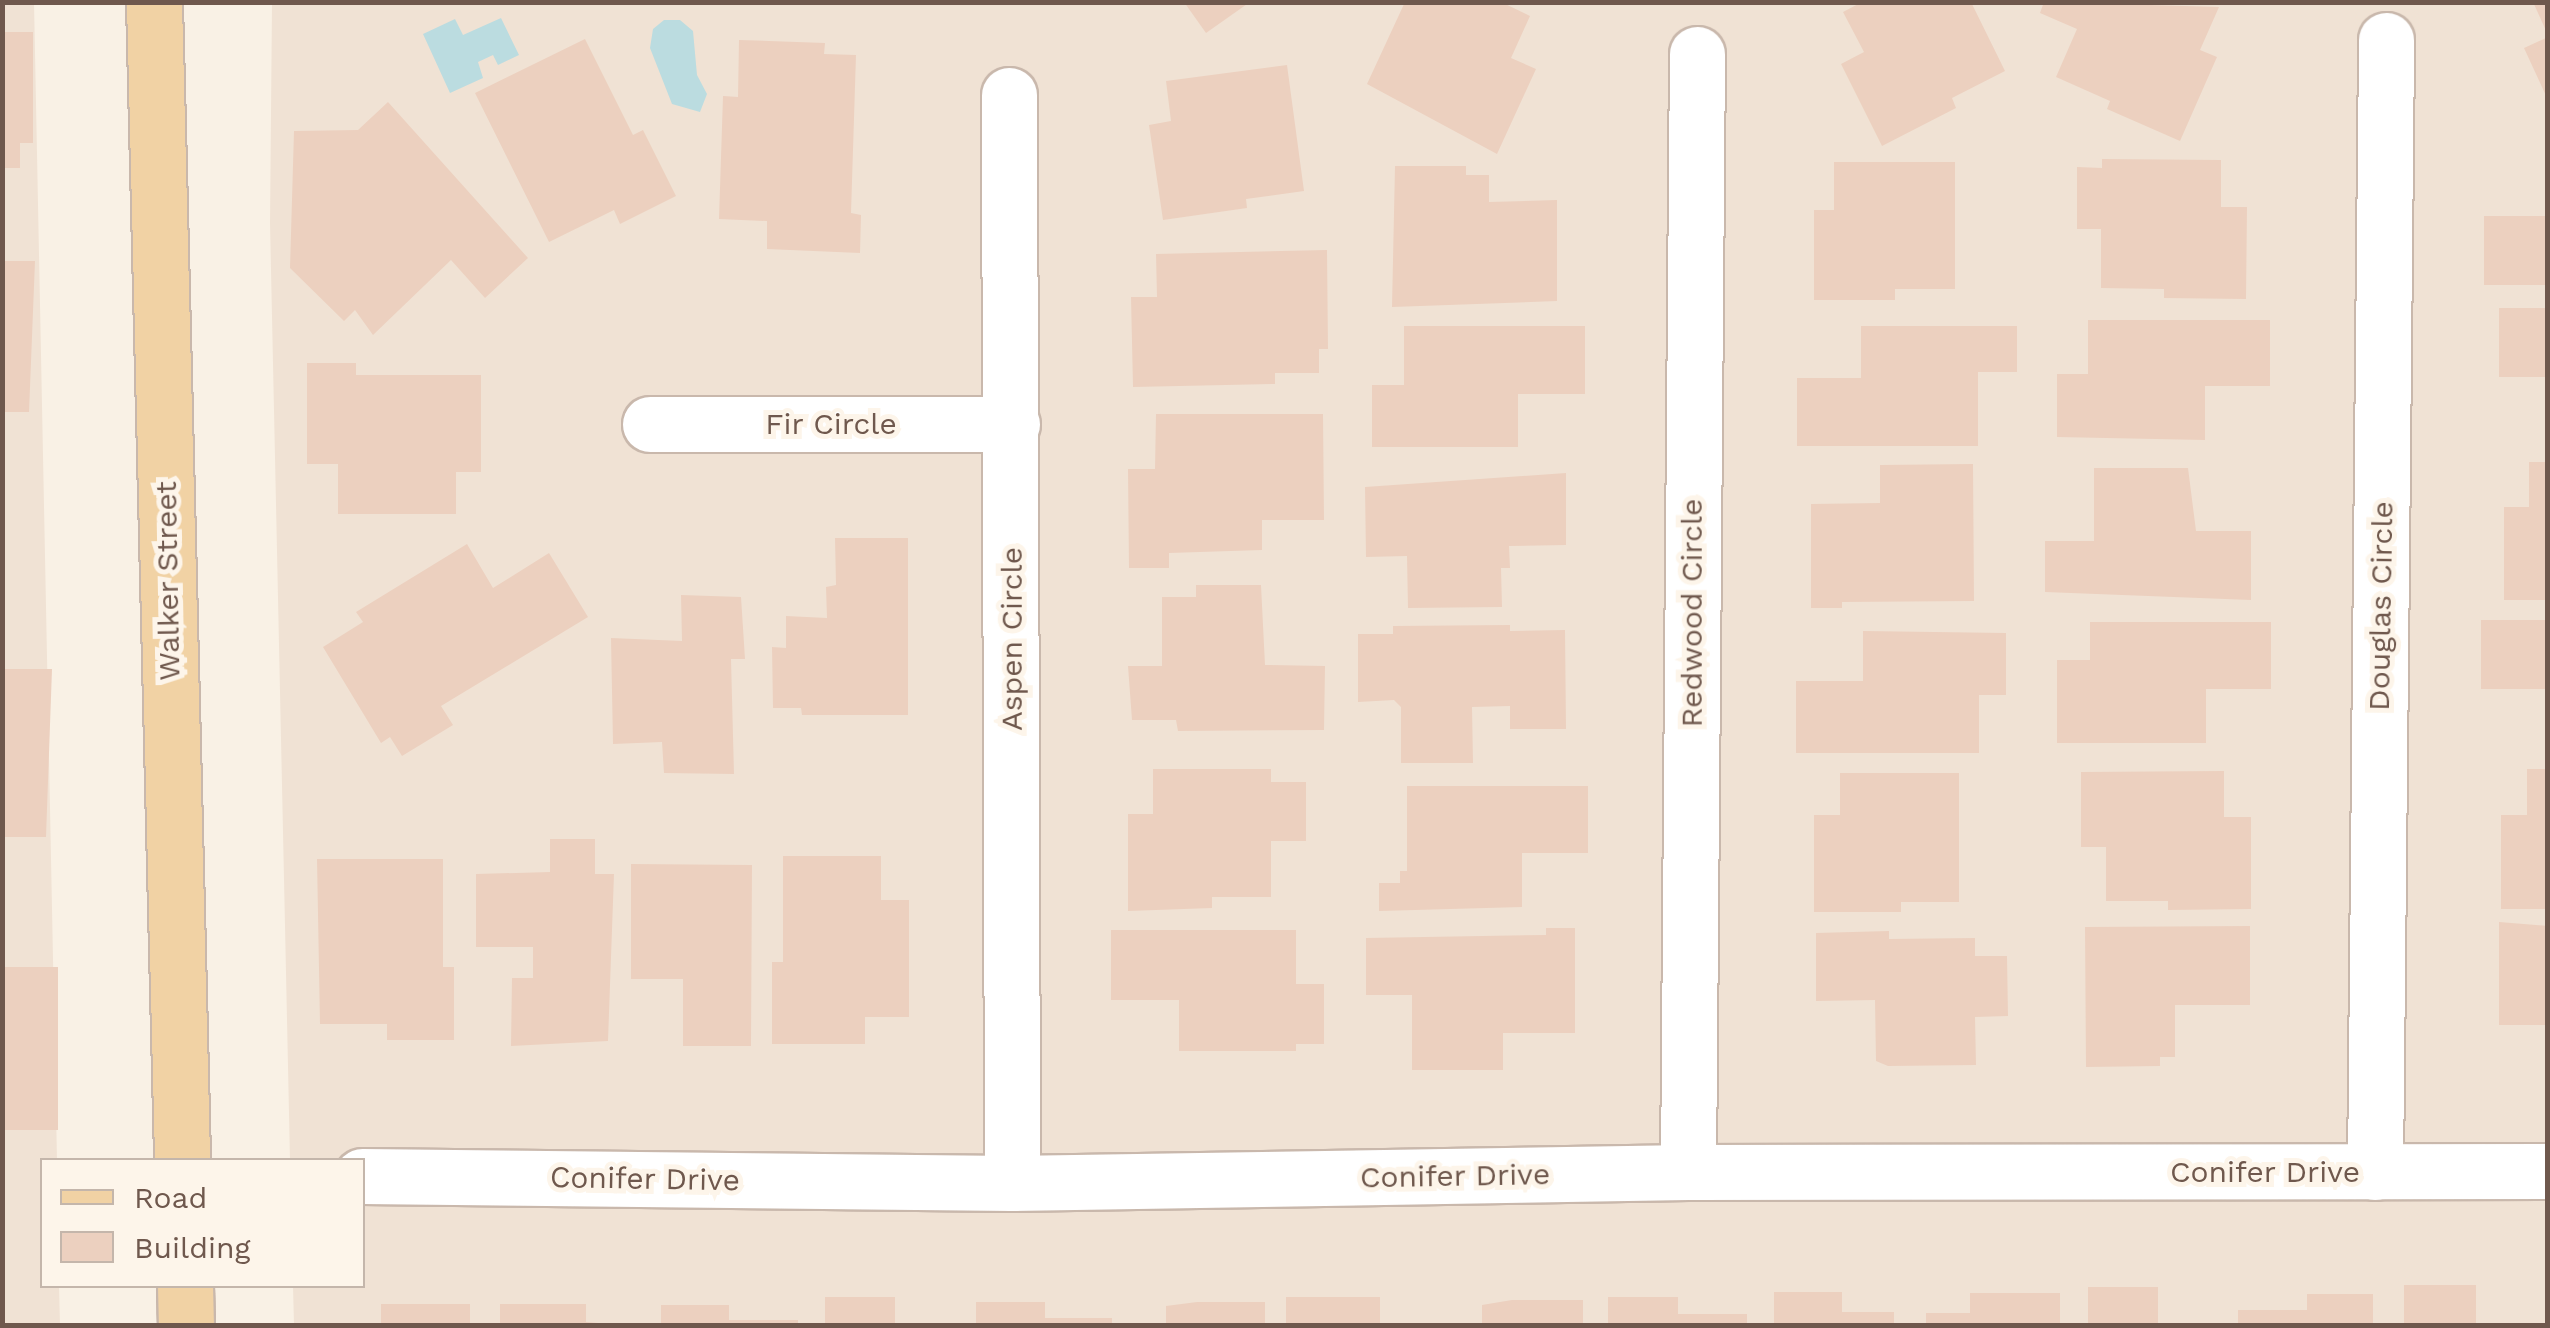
<!DOCTYPE html>
<html>
<head>
<meta charset="utf-8">
<style>
	body { margin:0 }
	#map { position:relative; width:2550px; height:1328px; overflow:hidden; background:#f9f1e5; font-family:"Work Sans",sans-serif }
	div>[style] { position:absolute }
	[style*='--x'] { left:calc(var(--x)*1px); top:calc(var(--y)*1px); width:calc(var(--w)*1px); rotate:calc(var(--a)*1deg) }
	.residential>* { inset:0; background:#f0e2d4 }
	.water>* { inset:0; background:#bbdce0 }
	.building>* { inset:0; background:#ecd0bf }
	.roads { filter:drop-shadow(2px 0 #c9b8ac) drop-shadow(-2px 0 #c9b8ac) drop-shadow(0 2px #c9b8ac) drop-shadow(0 -2px #c9b8ac) }
	.minor>* { height:55px; margin:-27.5px; padding:0 27.5px; transform-origin:27.5px; border-radius:27.5px; background:#fff }
	.major>* { height:55px; margin:-27.5px; padding:0 27.5px; transform-origin:27.5px; border-radius:27.5px; background:#f1d2a4 }
	span { translate:-50% -50%; white-space:nowrap; text-align:center; line-height:1.15; -webkit-text-stroke:10px #fdf5ea; paint-order:stroke }
	.street-label { font-size:30px; color:#6f584d }
	.frame { position:absolute; inset:0; border:5px solid #6f584d; pointer-events:none }
	.legend { position:absolute; left:40px; top:1158px; width:325px; height:130px; box-sizing:border-box; background:#fdf5ea; border:2px solid #c4b6ab; margin:0; padding:12px 18px; list-style:none; font-size:30px; color:#6f584d }
	.legend li { display:flex; align-items:center; gap:20px; height:50px }
	.legend b { width:50px; border:2px solid #c4b6ab }
</style>
</head>
<body>
<div id="map">
	<div class="residential">
		<i style="clip-path:polygon(34px 2px,57px 1160px,42px 1160px,42px 1286px,59px 1286px,60px 1325px,3px 1326px,2px 3px)"></i>
		<i style="clip-path:polygon(272px 3px,2547px 3px,2547px 1325px,294px 1325px,293px 1286px,362px 1286px,362px 1160px,290px 1160px,270px 223px)"></i>
	</div>
	<div class="water">
		<i style="clip-path:polygon(501px 18px,519px 55px,498px 65px,493px 55px,478px 62px,483px 78px,450px 93px,423px 34px,455px 19px,463px 35px)"></i>
		<i style="clip-path:polygon(664px 20px,680px 20px,693px 31px,697px 75px,707px 94px,700px 112px,672px 104px,650px 48px,653px 29px)"></i>
	</div>
	<div class="building">
		<i style="clip-path:polygon(1184px 2px,1250px 2px,1206px 33px)"></i>
		<i style="clip-path:polygon(1405px 2px,1501px 2px,1530px 16px,1511px 58px,1536px 69px,1497px 154px,1367px 84px)"></i>
		<i style="clip-path:polygon(1862px 2px,1971px 2px,2005px 71px,1952px 98px,1956px 108px,1882px 146px,1841px 64px,1864px 52px,1843px 12px)"></i>
		<i style="clip-path:polygon(2044px 2px,2219px 7px,2200px 50px,2217px 57px,2180px 141px,2107px 109px,2110px 101px,2056px 77px,2077px 29px,2040px 13px)"></i>
		<i style="clip-path:polygon(2533px 2px,2548px 2px,2548px 35px)"></i>
		<i style="clip-path:polygon(3px 32px,33px 32px,33px 143px,20px 143px,20px 168px,3px 168px)"></i>
		<i style="clip-path:polygon(2548px 37px,2548px 100px,2524px 48px)"></i>
		<i style="clip-path:polygon(585px 39px,633px 135px,643px 130px,676px 196px,620px 224px,614px 210px,549px 242px,475px 93px)"></i>
		<i style="clip-path:polygon(739px 40px,825px 43px,824px 54px,856px 55px,851px 213px,861px 215px,860px 253px,767px 249px,767px 221px,719px 219px,723px 96px,738px 97px)"></i>
		<i style="clip-path:polygon(1287px 65px,1304px 191px,1246px 199px,1247px 208px,1163px 220px,1149px 125px,1171px 121px,1166px 81px)"></i>
		<i style="clip-path:polygon(388px 102px,528px 258px,485px 298px,451px 260px,373px 335px,355px 310px,344px 321px,290px 268px,294px 131px,358px 130px)"></i>
		<i style="clip-path:polygon(2102px 159px,2221px 160px,2221px 207px,2247px 207px,2246px 299px,2164px 298px,2164px 289px,2101px 288px,2101px 229px,2077px 229px,2077px 167px,2102px 168px)"></i>
		<i style="clip-path:polygon(1834px 162px,1955px 162px,1955px 289px,1895px 289px,1895px 300px,1814px 300px,1814px 210px,1834px 210px)"></i>
		<i style="clip-path:polygon(1395px 166px,1466px 166px,1466px 175px,1489px 175px,1489px 202px,1557px 200px,1557px 301px,1392px 307px)"></i>
		<i style="clip-path:polygon(2484px 216px,2548px 216px,2548px 285px,2484px 285px)"></i>
		<i style="clip-path:polygon(1327px 250px,1328px 349px,1319px 349px,1319px 373px,1275px 373px,1275px 384px,1133px 387px,1131px 297px,1157px 297px,1156px 254px)"></i>
		<i style="clip-path:polygon(2px 261px,35px 261px,29px 412px,2px 412px)"></i>
		<i style="clip-path:polygon(2499px 308px,2548px 308px,2548px 377px,2499px 377px)"></i>
		<i style="clip-path:polygon(2088px 320px,2270px 320px,2270px 386px,2205px 386px,2205px 440px,2057px 437px,2057px 374px,2088px 374px)"></i>
		<i style="clip-path:polygon(1404px 326px,1585px 326px,1585px 394px,1518px 394px,1518px 447px,1372px 447px,1372px 385px,1404px 385px)"></i>
		<i style="clip-path:polygon(1861px 326px,2017px 326px,2017px 372px,1978px 372px,1978px 446px,1797px 446px,1797px 378px,1861px 378px)"></i>
		<i style="clip-path:polygon(307px 363px,356px 363px,356px 375px,481px 375px,481px 472px,456px 472px,456px 514px,338px 514px,338px 464px,307px 464px)"></i>
		<i style="clip-path:polygon(1156px 414px,1323px 414px,1324px 520px,1262px 520px,1262px 550px,1169px 553px,1169px 568px,1129px 568px,1128px 469px,1155px 469px)"></i>
		<i style="clip-path:polygon(2529px 462px,2548px 462px,2548px 600px,2504px 600px,2504px 507px,2529px 507px)"></i>
		<i style="clip-path:polygon(1973px 464px,1974px 601px,1842px 602px,1842px 608px,1811px 608px,1811px 504px,1880px 503px,1880px 465px)"></i>
		<i style="clip-path:polygon(2094px 468px,2188px 468px,2196px 531px,2251px 531px,2251px 600px,2045px 592px,2045px 541px,2094px 541px)"></i>
		<i style="clip-path:polygon(1566px 473px,1566px 545px,1509px 546px,1510px 568px,1501px 568px,1502px 607px,1408px 608px,1407px 556px,1366px 557px,1365px 487px)"></i>
		<i style="clip-path:polygon(835px 538px,908px 538px,908px 715px,802px 715px,801px 708px,773px 708px,772px 647px,786px 648px,786px 616px,827px 618px,826px 587px,836px 585px)"></i>
		<i style="clip-path:polygon(467px 544px,493px 588px,549px 553px,588px 617px,441px 706px,453px 725px,402px 756px,390px 737px,381px 743px,323px 647px,363px 622px,356px 612px)"></i>
		<i style="clip-path:polygon(1196px 585px,1261px 585px,1265px 665px,1325px 666px,1324px 730px,1178px 731px,1176px 720px,1132px 720px,1128px 666px,1162px 666px,1162px 597px,1196px 597px)"></i>
		<i style="clip-path:polygon(681px 595px,741px 597px,745px 659px,731px 659px,734px 774px,664px 773px,662px 742px,613px 744px,611px 638px,682px 641px)"></i>
		<i style="clip-path:polygon(2481px 620px,2548px 620px,2548px 689px,2481px 689px)"></i>
		<i style="clip-path:polygon(2090px 622px,2271px 622px,2271px 689px,2206px 689px,2206px 743px,2057px 743px,2057px 660px,2090px 660px)"></i>
		<i style="clip-path:polygon(1510px 625px,1510px 631px,1565px 630px,1566px 729px,1510px 729px,1510px 706px,1472px 707px,1473px 763px,1401px 763px,1401px 707px,1394px 700px,1358px 702px,1358px 634px,1393px 634px,1393px 626px)"></i>
		<i style="clip-path:polygon(1863px 631px,2006px 633px,2006px 695px,1979px 695px,1979px 753px,1796px 753px,1796px 681px,1863px 681px)"></i>
		<i style="clip-path:polygon(2px 669px,52px 669px,46px 837px,2px 837px)"></i>
		<i style="clip-path:polygon(1153px 769px,1271px 769px,1271px 782px,1306px 782px,1306px 841px,1271px 841px,1271px 897px,1212px 897px,1212px 908px,1128px 911px,1128px 814px,1153px 814px)"></i>
		<i style="clip-path:polygon(2527px 769px,2548px 769px,2548px 909px,2501px 909px,2501px 815px,2527px 815px)"></i>
		<i style="clip-path:polygon(2224px 771px,2224px 817px,2251px 817px,2251px 909px,2168px 910px,2168px 901px,2106px 901px,2106px 847px,2081px 847px,2081px 772px)"></i>
		<i style="clip-path:polygon(1840px 773px,1959px 773px,1959px 902px,1901px 902px,1901px 912px,1814px 912px,1814px 815px,1840px 815px)"></i>
		<i style="clip-path:polygon(1407px 786px,1588px 786px,1588px 853px,1522px 853px,1522px 907px,1379px 911px,1379px 883px,1400px 883px,1400px 871px,1407px 871px)"></i>
		<i style="clip-path:polygon(550px 839px,595px 839px,595px 874px,614px 874px,608px 1041px,511px 1046px,512px 978px,533px 978px,533px 947px,476px 947px,476px 874px,550px 872px)"></i>
		<i style="clip-path:polygon(783px 856px,881px 856px,881px 900px,909px 900px,909px 1017px,865px 1017px,865px 1044px,772px 1044px,772px 962px,783px 962px)"></i>
		<i style="clip-path:polygon(317px 859px,443px 859px,443px 967px,454px 967px,454px 1040px,387px 1040px,387px 1024px,320px 1024px)"></i>
		<i style="clip-path:polygon(631px 864px,752px 865px,751px 1046px,683px 1046px,683px 979px,631px 979px)"></i>
		<i style="clip-path:polygon(2499px 922px,2548px 926px,2548px 1025px,2499px 1025px)"></i>
		<i style="clip-path:polygon(2250px 926px,2250px 1005px,2175px 1005px,2175px 1057px,2160px 1057px,2160px 1066px,2086px 1067px,2085px 927px)"></i>
		<i style="clip-path:polygon(1546px 928px,1575px 928px,1575px 1033px,1503px 1033px,1503px 1070px,1412px 1070px,1412px 995px,1366px 995px,1366px 938px,1546px 935px)"></i>
		<i style="clip-path:polygon(1111px 930px,1296px 930px,1296px 984px,1324px 984px,1324px 1044px,1296px 1044px,1296px 1051px,1179px 1051px,1179px 1000px,1111px 1000px)"></i>
		<i style="clip-path:polygon(1889px 931px,1889px 939px,1975px 938px,1975px 956px,2007px 956px,2008px 1016px,1975px 1017px,1976px 1065px,1888px 1066px,1876px 1061px,1875px 1000px,1816px 1001px,1816px 933px)"></i>
		<i style="clip-path:polygon(2px 967px,58px 967px,58px 1130px,2px 1130px)"></i>
		<i style="clip-path:polygon(2404px 1285px,2476px 1285px,2476px 1326px,2404px 1326px)"></i>
		<i style="clip-path:polygon(2088px 1287px,2158px 1287px,2158px 1326px,2088px 1326px)"></i>
		<i style="clip-path:polygon(1774px 1292px,1842px 1292px,1842px 1312px,1894px 1312px,1894px 1326px,1774px 1326px)"></i>
		<i style="clip-path:polygon(1970px 1293px,2060px 1293px,2060px 1326px,1926px 1326px,1926px 1313px,1970px 1313px)"></i>
		<i style="clip-path:polygon(2307px 1294px,2373px 1294px,2373px 1326px,2238px 1326px,2238px 1310px,2307px 1310px)"></i>
		<i style="clip-path:polygon(825px 1297px,895px 1297px,895px 1326px,825px 1326px)"></i>
		<i style="clip-path:polygon(1286px 1297px,1380px 1297px,1380px 1326px,1286px 1326px)"></i>
		<i style="clip-path:polygon(1608px 1297px,1678px 1297px,1678px 1314px,1747px 1314px,1747px 1326px,1608px 1326px)"></i>
		<i style="clip-path:polygon(1512px 1300px,1583px 1300px,1583px 1326px,1482px 1326px,1482px 1305px)"></i>
		<i style="clip-path:polygon(976px 1302px,1045px 1302px,1045px 1318px,1112px 1318px,1112px 1326px,976px 1326px)"></i>
		<i style="clip-path:polygon(1197px 1302px,1265px 1302px,1265px 1326px,1166px 1326px,1166px 1306px)"></i>
		<i style="clip-path:polygon(381px 1304px,470px 1304px,470px 1326px,381px 1326px)"></i>
		<i style="clip-path:polygon(500px 1304px,586px 1304px,586px 1322px,634px 1326px,500px 1326px)"></i>
		<i style="clip-path:polygon(661px 1305px,729px 1305px,729px 1320px,798px 1320px,798px 1326px,661px 1326px)"></i>
	</div>
	<div class="roads">
		<div class="minor">
			<i style="--x:1009;--y:95;--w:1088;--a:89.84"></i>
			<i style="--x:650;--y:424;--w:362;--a:0"></i>
			<i style="--x:1688;--y:1172;--w:1118;--a:-89.54"></i>
			<i style="--x:2375;--y:1172;--w:1132;--a:-89.44"></i>
			<i style="--x:362;--y:1176;--w:650;--a:0.62"></i>
			<i style="--x:1012;--y:1183;--w:676;--a:-0.93"></i>
			<i style="--x:1688;--y:1172;--w:860;--a:-0.07"></i>
		</div>
		<div class="major">
			<i style="--x:154;--y:2;--w:1158;--a:88.61"></i>
			<i style="--x:185;--y:1286;--w:40;--a:88.6"></i>
		</div>
	</div>
	<div class="street-label">
		<span style="left:831px;top:424px">Fir Circle</span>
		<span style="left:168px;top:581px;rotate:-91deg">Walker Street</span>
		<span style="left:2381px;top:606px;rotate:-89deg">Douglas Circle</span>
		<span style="left:1692px;top:613px;rotate:-90deg">Redwood Circle</span>
		<span style="left:1012px;top:639px;rotate:-90deg">Aspen Circle</span>
		<span style="left:2265px;top:1172px">Conifer Drive</span>
		<span style="left:1455px;top:1176px;rotate:-1deg">Conifer Drive</span>
		<span style="left:645px;top:1179px;rotate:1deg">Conifer Drive</span>
	</div>
	<div class="frame"></div>
	<ul class="legend">
	<li><b style="height:12px;background:#f1d2a4"></b>Road</li>
	<li><b style="height:28px;background:#ecd0bf"></b>Building</li>
	</ul>
</div>
</body>
</html>
